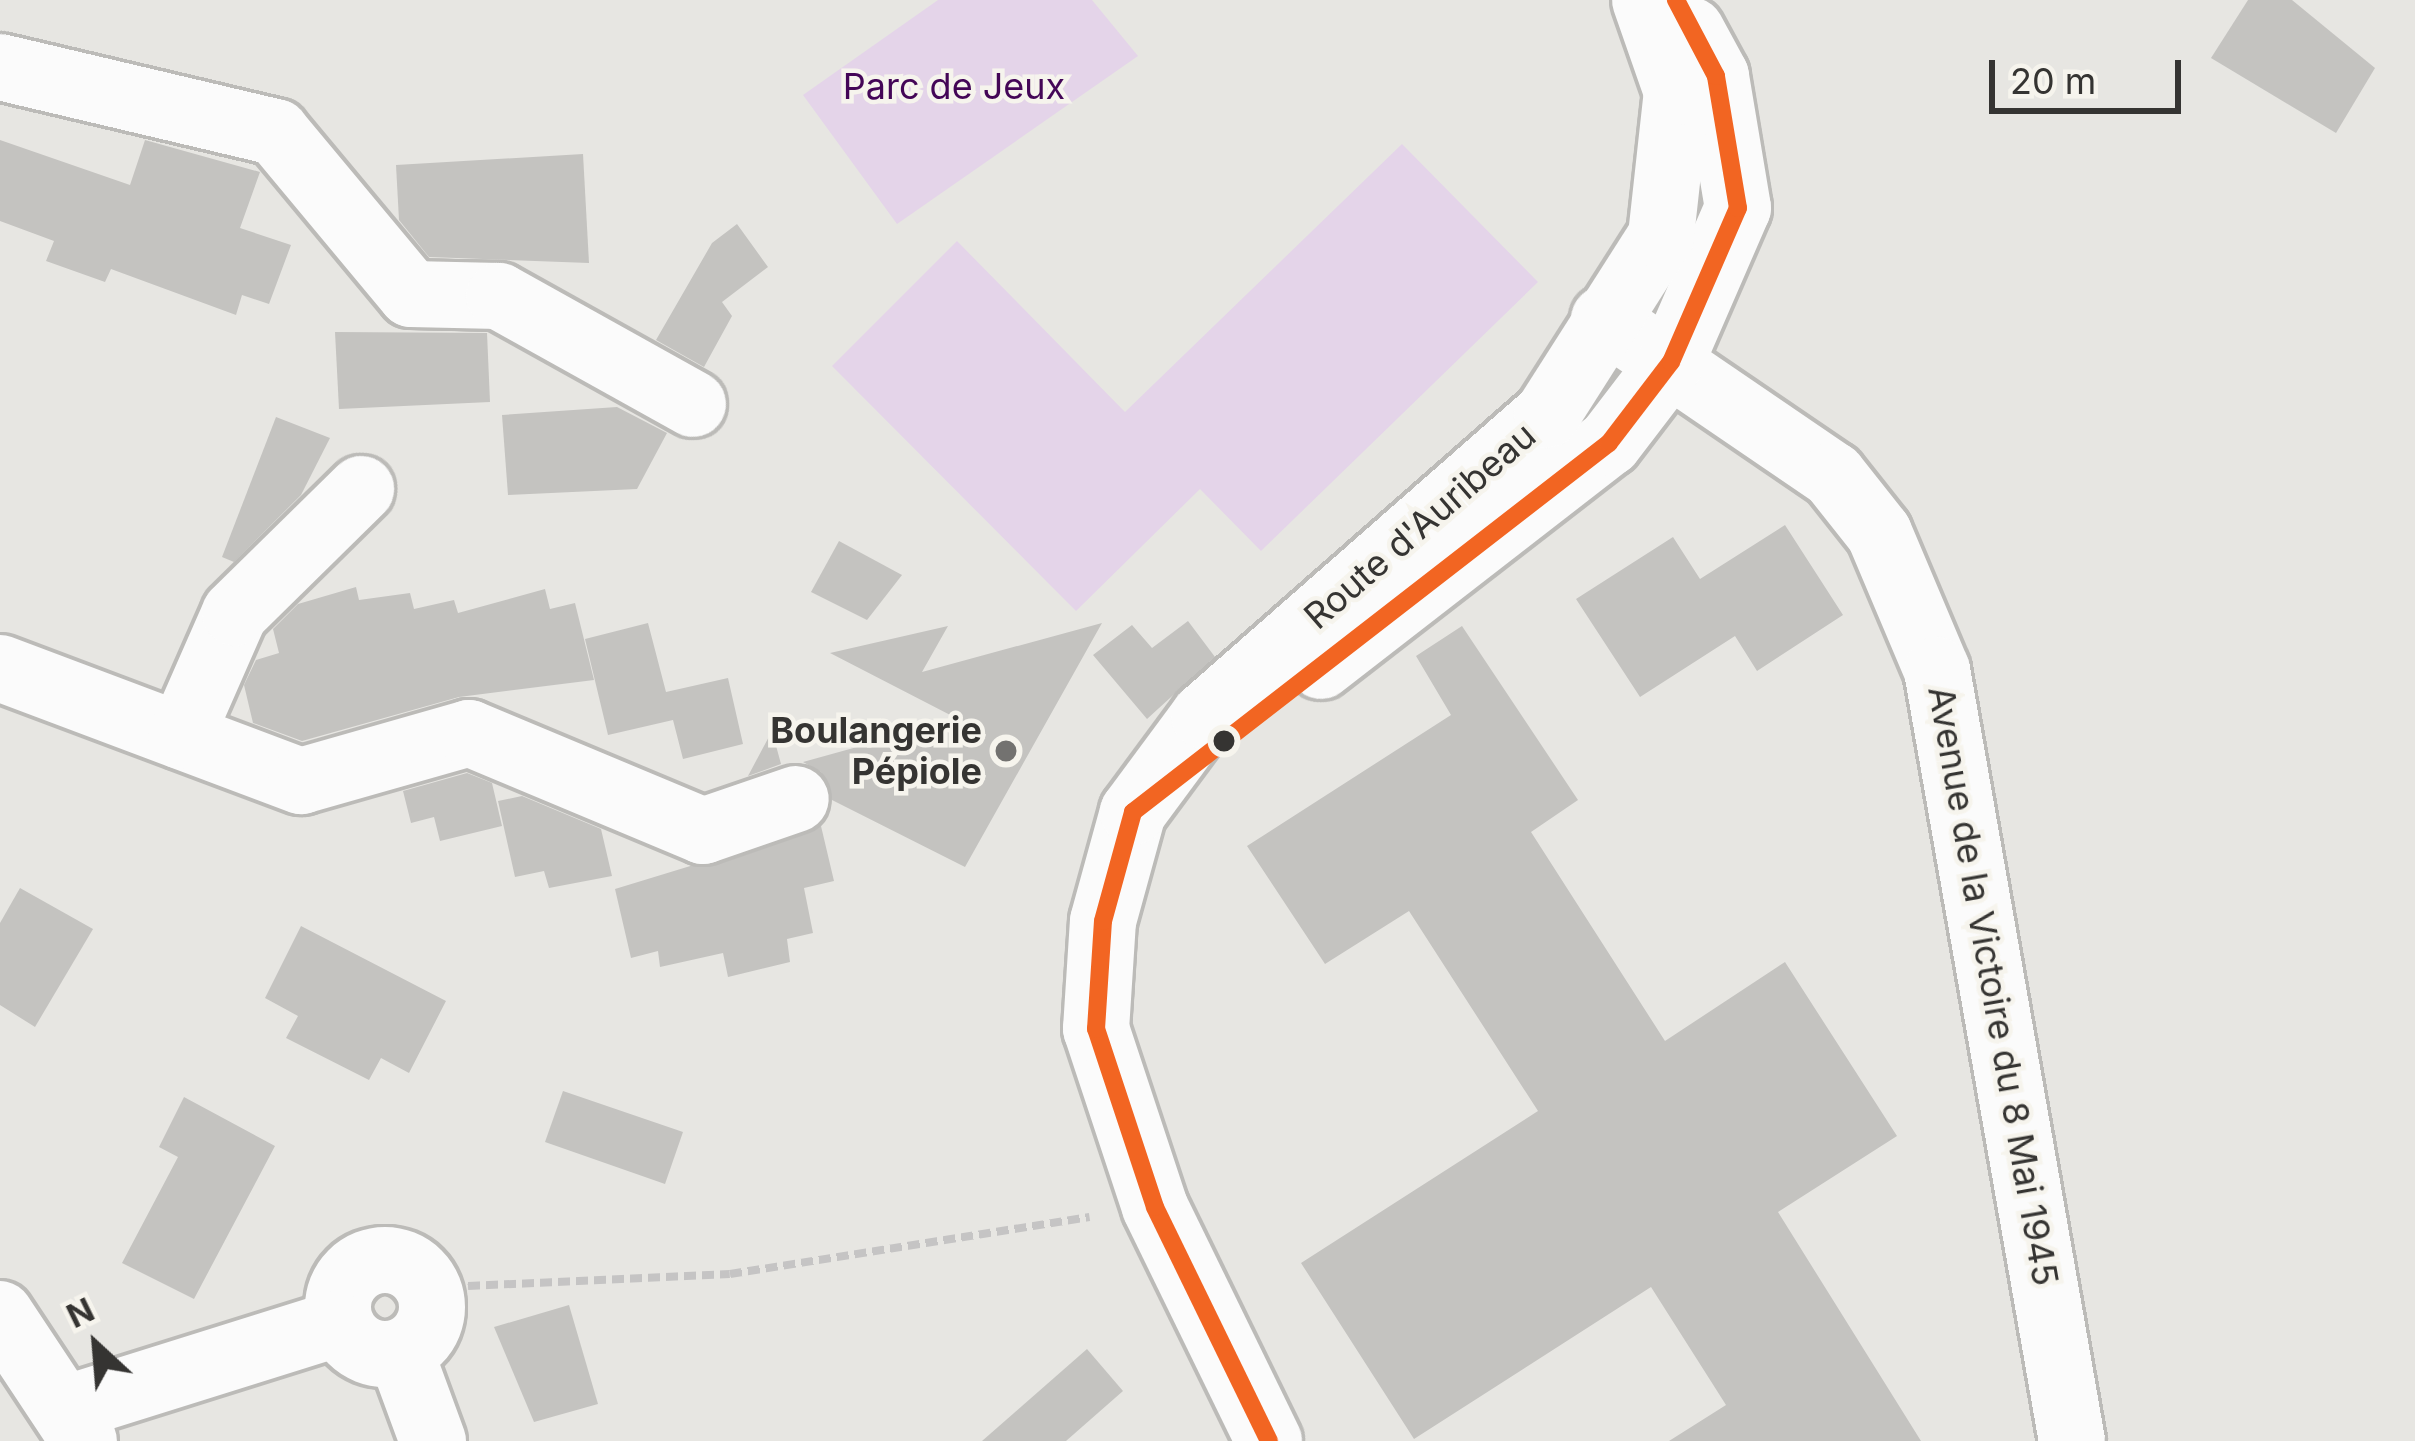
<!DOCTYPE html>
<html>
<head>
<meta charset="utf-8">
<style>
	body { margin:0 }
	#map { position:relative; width:2415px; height:1441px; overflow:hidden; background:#e7e6e2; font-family:Inter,sans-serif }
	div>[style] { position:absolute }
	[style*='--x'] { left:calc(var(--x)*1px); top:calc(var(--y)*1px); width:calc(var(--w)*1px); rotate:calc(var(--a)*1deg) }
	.green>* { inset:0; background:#e4d4e9 }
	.building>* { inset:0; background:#c4c3c0 }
	.path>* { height:8px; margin-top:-4px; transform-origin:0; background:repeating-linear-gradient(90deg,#c5c4c4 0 12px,transparent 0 18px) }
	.roads { filter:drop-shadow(3px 0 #bcbbb8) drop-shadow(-3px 0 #bcbbb8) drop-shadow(0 3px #bcbbb8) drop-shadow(0 -3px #bcbbb8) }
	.minor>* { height:66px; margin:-33px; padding:0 33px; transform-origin:33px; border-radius:33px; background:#fbfbfb }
	.minor>.ring { margin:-33px; padding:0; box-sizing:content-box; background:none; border:66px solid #fbfbfb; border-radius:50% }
	.bus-1>* { height:18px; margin:-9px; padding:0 9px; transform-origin:9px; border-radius:9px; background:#f26522 }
	.dots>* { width:33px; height:33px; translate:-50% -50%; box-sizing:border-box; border:6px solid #f6f4ed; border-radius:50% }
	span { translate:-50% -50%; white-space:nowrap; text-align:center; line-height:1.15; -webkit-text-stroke:9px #f6f4ed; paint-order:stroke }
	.park-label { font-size:36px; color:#440657 }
	.street-label { font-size:36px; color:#353432 }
	.poi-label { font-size:36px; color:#353432; font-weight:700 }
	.right { translate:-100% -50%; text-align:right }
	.north { position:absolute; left:36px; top:1285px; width:120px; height:120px; -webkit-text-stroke:9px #f6f4ed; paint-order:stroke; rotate:334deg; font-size:33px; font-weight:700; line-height:48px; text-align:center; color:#353432 }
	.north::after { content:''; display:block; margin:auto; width:42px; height:54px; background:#353432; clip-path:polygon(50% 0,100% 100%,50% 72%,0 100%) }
	.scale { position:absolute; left:1989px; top:60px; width:192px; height:54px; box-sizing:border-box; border:6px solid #353432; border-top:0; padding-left:15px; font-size:36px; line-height:42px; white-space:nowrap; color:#353432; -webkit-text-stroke:9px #f6f4ed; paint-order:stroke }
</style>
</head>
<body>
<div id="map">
	<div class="green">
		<i style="clip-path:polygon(938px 0,1092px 0,1138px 56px,897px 224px,803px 95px)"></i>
		<i style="clip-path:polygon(1402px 144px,1538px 282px,1261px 551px,1200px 489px,1076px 611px,832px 366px,957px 241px,1125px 412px)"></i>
	</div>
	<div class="building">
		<i style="clip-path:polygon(2248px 0,2292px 0,2375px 68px,2336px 133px,2211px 58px)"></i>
		<i style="clip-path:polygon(0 140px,130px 185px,145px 140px,260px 172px,240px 228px,291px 245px,269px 304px,242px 295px,236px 315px,111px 269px,105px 282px,46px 261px,54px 241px,0 221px)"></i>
		<i style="clip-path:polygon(583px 154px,589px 263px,429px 257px,399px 220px,396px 165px)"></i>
		<i style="clip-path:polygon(737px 224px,768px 267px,722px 302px,732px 316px,704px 367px,656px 340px,712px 243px)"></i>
		<i style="clip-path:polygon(335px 332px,487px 333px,490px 402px,339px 409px)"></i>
		<i style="clip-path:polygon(617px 407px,667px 433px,637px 489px,508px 495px,502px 415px)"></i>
		<i style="clip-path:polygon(276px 417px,330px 438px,301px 495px,234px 562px,222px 557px)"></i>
		<i style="clip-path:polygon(1785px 525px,1843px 615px,1757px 671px,1735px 636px,1640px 697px,1576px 599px,1673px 537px,1700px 579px)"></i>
		<i style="clip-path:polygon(839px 541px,902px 575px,867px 620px,811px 592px)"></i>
		<i style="clip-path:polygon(356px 587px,359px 600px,410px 593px,414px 609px,454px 600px,458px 613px,545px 589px,550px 609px,575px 603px,594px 680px,459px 697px,302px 741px,253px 723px,244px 685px,256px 660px,279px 653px,273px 629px,298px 604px)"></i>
		<i style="clip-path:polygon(1188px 621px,1215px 657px,1147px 719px,1093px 655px,1132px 625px,1152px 648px)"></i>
		<i style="clip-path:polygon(648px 623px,666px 692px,728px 678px,743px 744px,683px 759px,673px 720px,608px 735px,585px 639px)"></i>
		<i style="clip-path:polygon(1102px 623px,965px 867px,832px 800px,821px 772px,803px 762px,958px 719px,830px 653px,948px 626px,922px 672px)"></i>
		<i style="clip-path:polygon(1462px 626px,1578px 800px,1531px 832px,1665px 1041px,1785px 962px,1897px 1136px,1778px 1212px,1921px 1441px,1669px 1441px,1726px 1405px,1651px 1287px,1414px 1439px,1301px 1263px,1538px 1111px,1409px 911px,1325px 964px,1247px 846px,1451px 715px,1416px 656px)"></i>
		<i style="clip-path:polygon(772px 731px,781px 764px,748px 776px)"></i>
		<i style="clip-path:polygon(467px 773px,492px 783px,502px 826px,440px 841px,434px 817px,411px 823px,403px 791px)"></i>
		<i style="clip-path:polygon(522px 796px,601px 829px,612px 876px,549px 888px,544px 871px,515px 877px,498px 801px)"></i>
		<i style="clip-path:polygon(821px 826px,834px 881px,804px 888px,813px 933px,787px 939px,790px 962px,728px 977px,723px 953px,660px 967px,658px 951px,631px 958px,615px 889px)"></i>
		<i style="clip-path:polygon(20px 888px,93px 929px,35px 1027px,0 1005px,0 923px)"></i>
		<i style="clip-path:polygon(301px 926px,446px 1001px,409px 1073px,381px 1058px,369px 1080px,286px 1038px,298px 1016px,265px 998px)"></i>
		<i style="clip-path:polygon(563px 1091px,683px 1132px,665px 1184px,545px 1142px)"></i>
		<i style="clip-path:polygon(184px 1097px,275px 1146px,194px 1299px,122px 1263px,178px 1157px,159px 1147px)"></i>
		<i style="clip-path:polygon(569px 1305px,598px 1404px,534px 1422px,494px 1327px)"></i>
		<i style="clip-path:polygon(1087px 1349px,1123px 1391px,1066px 1441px,982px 1441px)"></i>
	</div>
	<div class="path">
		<i style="--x:434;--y:1298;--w:36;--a:-19"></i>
		<i style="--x:468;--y:1286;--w:262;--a:-2.6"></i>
		<i style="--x:730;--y:1274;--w:364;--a:-9"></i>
	</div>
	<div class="roads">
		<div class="minor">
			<i style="--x:0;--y:67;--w:284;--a:13.3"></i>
			<i style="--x:276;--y:132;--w:211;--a:50.2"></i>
			<i style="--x:411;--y:294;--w:88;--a:1.3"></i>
			<i style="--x:499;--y:296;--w:222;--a:29.1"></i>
			<i style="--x:1604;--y:319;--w:277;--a:34.3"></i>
			<i style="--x:1833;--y:475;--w:74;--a:51.6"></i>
			<i style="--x:1879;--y:533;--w:149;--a:67.1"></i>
			<i style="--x:1937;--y:670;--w:783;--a:80.07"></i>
			<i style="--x:1321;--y:666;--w:364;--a:-37.8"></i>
			<i style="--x:1609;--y:443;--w:102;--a:-52.6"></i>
			<i style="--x:1671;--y:362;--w:168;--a:-66.5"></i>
			<i style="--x:1738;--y:208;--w:134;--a:-99.5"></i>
			<i style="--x:1716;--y:76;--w:52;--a:-118.5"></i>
			<i style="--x:0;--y:668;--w:322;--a:20.6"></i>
			<i style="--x:301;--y:781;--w:175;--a:-15.9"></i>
			<i style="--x:469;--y:733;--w:254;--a:22.7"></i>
			<i style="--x:703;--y:831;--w:98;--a:-19"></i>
			<i style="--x:181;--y:736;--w:134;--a:-66.3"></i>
			<i style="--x:235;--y:613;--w:177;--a:-44.5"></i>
			<i class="ring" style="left:338px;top:1260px;width:28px;height:28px"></i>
			<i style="--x:0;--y:1314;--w:152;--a:56.5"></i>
			<i style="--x:401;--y:1354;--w:93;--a:69.8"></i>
			<i style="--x:65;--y:1409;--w:284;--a:-17.4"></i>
			<i style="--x:1269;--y:1441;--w:260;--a:-116"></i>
			<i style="--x:1155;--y:1207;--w:188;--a:-108.3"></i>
			<i style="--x:1096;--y:1029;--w:108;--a:-86.3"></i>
			<i style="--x:1103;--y:921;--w:113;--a:-74.6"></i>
			<i style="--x:1133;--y:812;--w:119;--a:-53.5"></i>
			<i style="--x:1204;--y:716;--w:456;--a:-41.3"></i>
			<i style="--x:1547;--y:415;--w:212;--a:-57.5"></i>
			<i style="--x:1661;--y:236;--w:145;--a:-83.7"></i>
			<i style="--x:1677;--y:92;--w:97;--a:-109.2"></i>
		</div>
	</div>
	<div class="bus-1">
		<i style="--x:1269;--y:1441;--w:260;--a:-116"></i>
		<i style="--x:1155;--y:1207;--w:188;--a:-108.3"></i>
		<i style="--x:1096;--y:1029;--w:108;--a:-86.3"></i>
		<i style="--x:1103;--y:921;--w:113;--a:-74.6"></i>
		<i style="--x:1133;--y:812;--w:602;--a:-37.78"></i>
		<i style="--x:1609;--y:443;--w:102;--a:-52.6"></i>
		<i style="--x:1671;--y:362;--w:168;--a:-66.5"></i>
		<i style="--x:1738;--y:208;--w:134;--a:-99.5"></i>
		<i style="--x:1716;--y:76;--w:86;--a:-117.8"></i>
	</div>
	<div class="dots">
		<i style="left:1224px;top:741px;background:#353432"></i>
		<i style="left:1006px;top:751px;background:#737270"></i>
	</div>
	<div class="park-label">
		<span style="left:954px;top:87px">Parc de Jeux</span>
	</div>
	<div class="street-label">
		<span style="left:1420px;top:526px;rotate:-41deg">Route d'Auribeau</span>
		<span style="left:1993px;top:986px;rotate:80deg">Avenue de la Victoire du 8 Mai 1945</span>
	</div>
	<div class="poi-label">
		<span class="right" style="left:982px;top:751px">Boulangerie<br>Pépiole</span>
	</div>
	<div class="north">N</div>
	<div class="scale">20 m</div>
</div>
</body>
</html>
